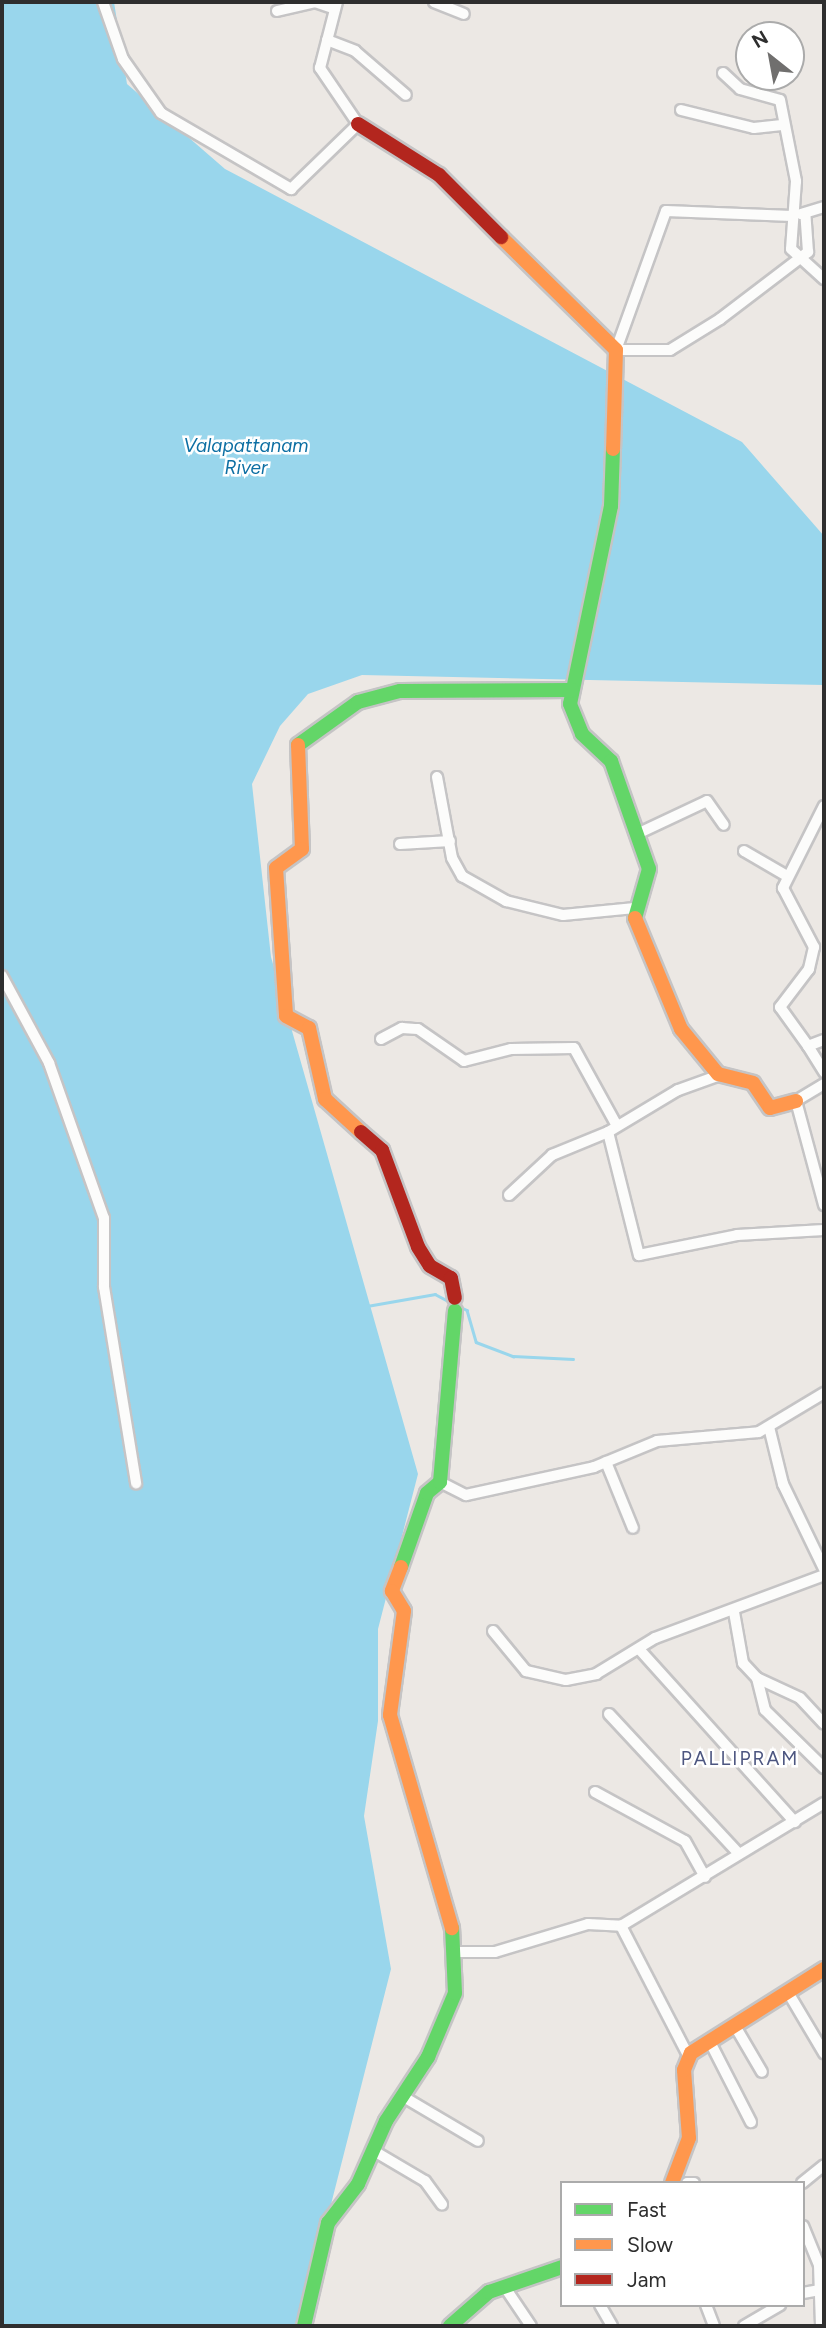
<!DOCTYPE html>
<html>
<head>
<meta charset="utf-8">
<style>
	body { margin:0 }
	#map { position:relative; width:826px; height:2328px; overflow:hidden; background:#ece8e4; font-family:Figtree,sans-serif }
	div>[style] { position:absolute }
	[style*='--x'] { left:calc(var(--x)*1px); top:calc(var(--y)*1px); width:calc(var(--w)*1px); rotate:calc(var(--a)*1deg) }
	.water>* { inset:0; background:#99d6ec }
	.stream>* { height:2.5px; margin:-1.25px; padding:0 1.25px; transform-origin:1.25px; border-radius:1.25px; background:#99d6ec }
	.roads { filter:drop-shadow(2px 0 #c5c4c5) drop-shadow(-2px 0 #c5c4c5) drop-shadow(0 2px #c5c4c5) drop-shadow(0 -2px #c5c4c5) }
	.street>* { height:10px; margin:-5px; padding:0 5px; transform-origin:5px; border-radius:5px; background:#fcfcfb }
	.fast>* { height:14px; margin:-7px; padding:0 7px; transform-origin:7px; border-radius:7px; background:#63d668 }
	.slow>* { height:14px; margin:-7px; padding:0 7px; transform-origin:7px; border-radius:7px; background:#ff974d }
	.jam>* { height:14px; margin:-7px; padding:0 7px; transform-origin:7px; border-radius:7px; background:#b3261e }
	span { translate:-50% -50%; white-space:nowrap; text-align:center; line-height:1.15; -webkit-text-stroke:5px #fff; paint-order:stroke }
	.water-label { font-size:19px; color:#0d6fa3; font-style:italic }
	.neighbourhood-label { font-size:19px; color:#4d5680; letter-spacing:2px }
	.frame { position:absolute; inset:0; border:4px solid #2e2e2e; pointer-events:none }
	.legend { position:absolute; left:560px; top:2181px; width:245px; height:126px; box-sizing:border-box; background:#fff; border:2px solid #ababab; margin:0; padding:9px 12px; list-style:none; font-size:21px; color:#2e2e2e }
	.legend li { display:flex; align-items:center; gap:14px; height:35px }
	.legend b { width:35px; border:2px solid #ababab }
	.north { position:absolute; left:735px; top:21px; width:70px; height:70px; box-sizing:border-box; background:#fff; border:2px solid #ababab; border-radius:50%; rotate:329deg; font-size:19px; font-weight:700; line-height:28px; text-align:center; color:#2e2e2e }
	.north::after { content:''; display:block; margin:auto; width:24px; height:32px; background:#706f6e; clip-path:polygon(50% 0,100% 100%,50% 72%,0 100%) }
</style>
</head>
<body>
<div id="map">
	<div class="water">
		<i style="clip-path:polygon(2px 2px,114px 2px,127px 84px,225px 169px,742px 442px,824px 536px,824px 685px,362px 675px,308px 694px,280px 726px,252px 784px,271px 957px,418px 1474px,378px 1629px,378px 1721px,364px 1816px,391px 1969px,300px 2326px,2px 2326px)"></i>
	</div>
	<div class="stream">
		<i style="--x:367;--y:1306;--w:69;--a:-10"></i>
		<i style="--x:435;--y:1294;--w:19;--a:28"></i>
		<i style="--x:458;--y:1306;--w:10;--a:24"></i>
		<i style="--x:467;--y:1310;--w:33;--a:74"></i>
		<i style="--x:476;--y:1342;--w:40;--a:21"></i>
		<i style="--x:513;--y:1356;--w:60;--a:2.9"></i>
	</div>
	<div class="roads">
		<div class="street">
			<i style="--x:103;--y:2;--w:60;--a:70.7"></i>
			<i style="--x:123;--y:59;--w:66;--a:54.9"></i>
			<i style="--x:161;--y:113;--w:151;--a:30.3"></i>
			<i style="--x:291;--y:189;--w:93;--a:-44.1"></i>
			<i style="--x:358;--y:124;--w:68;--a:-124.2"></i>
			<i style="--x:320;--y:68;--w:68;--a:-75.6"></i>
			<i style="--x:434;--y:2;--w:32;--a:22"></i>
			<i style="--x:277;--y:11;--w:39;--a:-13"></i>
			<i style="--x:315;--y:2;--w:21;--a:19"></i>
			<i style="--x:327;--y:40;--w:30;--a:21"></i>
			<i style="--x:355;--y:51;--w:67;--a:40.8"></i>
			<i style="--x:723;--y:73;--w:23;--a:43"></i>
			<i style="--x:740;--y:89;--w:41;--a:15.4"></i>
			<i style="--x:780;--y:100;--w:83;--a:78.8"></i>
			<i style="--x:796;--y:181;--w:68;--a:94.2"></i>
			<i style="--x:791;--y:249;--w:45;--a:42.3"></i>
			<i style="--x:681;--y:110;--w:75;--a:13.9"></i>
			<i style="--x:754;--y:128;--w:28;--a:-6"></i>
			<i style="--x:801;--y:214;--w:24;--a:-17"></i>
			<i style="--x:792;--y:216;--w:126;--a:-177.7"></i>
			<i style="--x:666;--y:211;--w:148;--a:109.8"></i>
			<i style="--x:616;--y:350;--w:54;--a:0"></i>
			<i style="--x:670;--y:350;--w:59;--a:-31.8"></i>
			<i style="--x:720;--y:319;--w:111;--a:-37.3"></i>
			<i style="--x:808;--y:252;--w:39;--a:-94"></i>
			<i style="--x:437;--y:777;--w:82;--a:79.5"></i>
			<i style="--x:452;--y:858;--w:21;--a:61"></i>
			<i style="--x:462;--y:876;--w:51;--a:29.6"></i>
			<i style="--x:506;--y:901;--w:59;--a:13.8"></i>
			<i style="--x:563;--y:915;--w:72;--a:-5.6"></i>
			<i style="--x:824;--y:806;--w:92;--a:116.6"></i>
			<i style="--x:783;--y:888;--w:67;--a:62.3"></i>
			<i style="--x:814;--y:947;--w:23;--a:103"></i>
			<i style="--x:809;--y:969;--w:48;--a:127.3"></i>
			<i style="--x:780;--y:1007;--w:48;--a:54.3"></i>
			<i style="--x:808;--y:1046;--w:17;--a:-21"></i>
			<i style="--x:637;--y:834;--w:77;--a:-25.2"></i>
			<i style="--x:707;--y:801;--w:29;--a:55"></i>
			<i style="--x:400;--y:844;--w:50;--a:-3.4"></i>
			<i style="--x:744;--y:851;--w:50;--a:30.2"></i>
			<i style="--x:2;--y:976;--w:99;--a:61.6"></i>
			<i style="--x:49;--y:1063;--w:164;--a:70.5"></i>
			<i style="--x:104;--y:1218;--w:69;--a:90"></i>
			<i style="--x:104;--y:1287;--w:199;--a:80.7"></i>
			<i style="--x:381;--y:1039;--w:24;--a:-28"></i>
			<i style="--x:402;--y:1028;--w:16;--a:4"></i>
			<i style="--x:418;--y:1029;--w:56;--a:34.8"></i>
			<i style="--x:464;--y:1061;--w:49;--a:-14.3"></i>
			<i style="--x:511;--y:1049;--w:63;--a:-0.9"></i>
			<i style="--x:574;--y:1048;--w:89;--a:61.1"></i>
			<i style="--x:808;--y:1046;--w:31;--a:58"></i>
			<i style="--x:720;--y:1075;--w:45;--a:160.3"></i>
			<i style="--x:678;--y:1090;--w:82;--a:149"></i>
			<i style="--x:608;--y:1132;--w:127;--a:75.9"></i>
			<i style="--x:639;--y:1255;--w:100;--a:-11.5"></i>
			<i style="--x:737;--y:1235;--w:87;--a:-3.3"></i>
			<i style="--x:824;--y:1084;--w:33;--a:149"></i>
			<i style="--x:796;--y:1101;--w:108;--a:74.9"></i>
			<i style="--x:509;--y:1195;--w:59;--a:-42.9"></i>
			<i style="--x:552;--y:1155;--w:61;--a:-22.3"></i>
			<i style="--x:769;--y:1427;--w:59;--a:76.2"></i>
			<i style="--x:783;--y:1484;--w:94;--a:64.2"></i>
			<i style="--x:606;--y:1462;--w:71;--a:67.8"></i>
			<i style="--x:440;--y:1482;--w:29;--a:27"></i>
			<i style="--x:466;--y:1495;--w:131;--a:-12.3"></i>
			<i style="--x:594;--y:1467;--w:68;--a:-22.4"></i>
			<i style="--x:657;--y:1441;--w:102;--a:-5"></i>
			<i style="--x:759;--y:1432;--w:76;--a:-31"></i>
			<i style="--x:734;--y:1612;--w:52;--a:80"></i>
			<i style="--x:743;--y:1663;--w:21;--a:47"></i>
			<i style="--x:757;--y:1678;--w:47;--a:24.9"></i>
			<i style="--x:800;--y:1698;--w:35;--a:47"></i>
			<i style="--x:493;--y:1631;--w:52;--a:50.5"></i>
			<i style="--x:526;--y:1671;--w:41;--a:12.7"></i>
			<i style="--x:566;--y:1680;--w:31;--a:-11"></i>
			<i style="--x:596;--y:1674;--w:69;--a:-31.4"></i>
			<i style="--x:655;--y:1638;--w:180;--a:-20.4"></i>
			<i style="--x:639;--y:1649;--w:233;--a:48"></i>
			<i style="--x:757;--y:1678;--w:33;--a:76"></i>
			<i style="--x:765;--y:1710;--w:83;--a:44.5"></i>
			<i style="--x:609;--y:1714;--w:191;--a:47.1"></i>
			<i style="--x:595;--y:1792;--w:102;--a:28.6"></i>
			<i style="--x:685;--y:1841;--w:41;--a:60.9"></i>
			<i style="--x:457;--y:1952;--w:38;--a:0"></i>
			<i style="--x:495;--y:1952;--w:97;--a:-16.8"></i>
			<i style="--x:588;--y:1924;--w:33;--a:3"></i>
			<i style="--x:789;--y:1994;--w:69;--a:59.3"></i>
			<i style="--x:735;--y:2026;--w:53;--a:59.6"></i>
			<i style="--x:710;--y:2042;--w:90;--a:62.9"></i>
			<i style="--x:689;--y:2057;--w:148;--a:-117.4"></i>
			<i style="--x:621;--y:1926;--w:237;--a:-31.2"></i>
			<i style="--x:402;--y:2096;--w:88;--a:30.6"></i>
			<i style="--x:374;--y:2151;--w:59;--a:30.5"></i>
			<i style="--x:425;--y:2181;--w:29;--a:54"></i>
			<i style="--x:687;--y:2183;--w:7;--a:0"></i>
			<i style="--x:802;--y:2183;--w:28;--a:-39"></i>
			<i style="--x:803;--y:2226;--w:42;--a:67.7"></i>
			<i style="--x:819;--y:2265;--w:61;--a:88.1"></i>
			<i style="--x:504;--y:2286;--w:48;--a:56"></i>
			<i style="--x:803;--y:2293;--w:17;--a:-10"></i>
			<i style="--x:600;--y:2305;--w:24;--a:60"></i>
			<i style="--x:706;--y:2305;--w:22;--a:69"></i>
			<i style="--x:744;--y:2326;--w:42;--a:-30.3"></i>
		</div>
		<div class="fast">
			<i style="--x:613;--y:449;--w:57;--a:92"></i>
			<i style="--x:611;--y:506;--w:202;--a:101.7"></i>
			<i style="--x:570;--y:704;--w:32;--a:68"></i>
			<i style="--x:582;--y:734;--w:40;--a:43"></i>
			<i style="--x:611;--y:761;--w:114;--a:70.6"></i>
			<i style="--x:649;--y:869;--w:51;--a:105.9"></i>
			<i style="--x:298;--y:745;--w:74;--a:-35.6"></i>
			<i style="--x:358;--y:702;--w:43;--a:-14.7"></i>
			<i style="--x:400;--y:691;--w:172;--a:-0.3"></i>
			<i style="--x:401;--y:1567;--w:78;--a:-70.6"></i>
			<i style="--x:427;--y:1493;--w:17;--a:-40"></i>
			<i style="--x:440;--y:1482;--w:172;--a:-85"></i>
			<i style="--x:304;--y:2326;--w:106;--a:-76.9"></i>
			<i style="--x:328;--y:2223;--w:49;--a:-52.4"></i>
			<i style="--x:358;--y:2184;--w:69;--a:-66"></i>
			<i style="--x:386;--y:2121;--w:77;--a:-56.7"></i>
			<i style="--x:428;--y:2057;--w:69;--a:-67.1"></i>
			<i style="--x:455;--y:1993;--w:65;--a:-92.6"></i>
			<i style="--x:450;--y:2326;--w:52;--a:-41.1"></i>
			<i style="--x:489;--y:2292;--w:77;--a:-18.9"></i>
		</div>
		<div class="slow">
			<i style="--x:501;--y:237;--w:161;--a:44.5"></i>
			<i style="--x:616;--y:350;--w:99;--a:91.7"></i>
			<i style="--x:298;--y:745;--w:104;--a:87.8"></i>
			<i style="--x:302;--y:849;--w:32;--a:144"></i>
			<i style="--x:276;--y:868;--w:148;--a:86.1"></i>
			<i style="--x:286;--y:1016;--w:26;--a:28"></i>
			<i style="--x:309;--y:1028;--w:73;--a:77.3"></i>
			<i style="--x:325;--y:1099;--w:49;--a:42.5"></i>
			<i style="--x:635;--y:918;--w:120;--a:67.5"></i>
			<i style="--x:681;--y:1029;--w:58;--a:50.6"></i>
			<i style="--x:718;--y:1074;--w:36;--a:14"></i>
			<i style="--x:753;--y:1083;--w:30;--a:56"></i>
			<i style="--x:770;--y:1108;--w:27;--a:-15"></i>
			<i style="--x:401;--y:1567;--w:26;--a:111"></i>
			<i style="--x:392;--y:1591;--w:23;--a:59"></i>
			<i style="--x:404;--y:1611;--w:105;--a:97.7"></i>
			<i style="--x:390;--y:1715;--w:222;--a:73.8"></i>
			<i style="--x:672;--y:2183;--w:48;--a:-69.3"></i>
			<i style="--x:689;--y:2138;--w:68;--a:-94.2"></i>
			<i style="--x:684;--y:2070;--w:18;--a:-68"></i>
			<i style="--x:691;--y:2053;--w:157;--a:-32.3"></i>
		</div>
		<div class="jam">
			<i style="--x:358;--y:124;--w:96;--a:32.2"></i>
			<i style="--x:439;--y:175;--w:88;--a:45"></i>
			<i style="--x:361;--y:1132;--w:28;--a:41"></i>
			<i style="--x:382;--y:1150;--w:103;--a:69.6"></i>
			<i style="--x:418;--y:1247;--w:22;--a:58"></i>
			<i style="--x:430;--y:1266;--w:24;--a:30"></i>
			<i style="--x:451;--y:1278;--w:20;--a:79"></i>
		</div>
	</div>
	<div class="water-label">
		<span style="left:246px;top:457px">Valapattanam<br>River</span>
	</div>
	<div class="neighbourhood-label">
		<span style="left:740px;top:1759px">PALLIPRAM</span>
	</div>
	<div class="frame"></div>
	<ul class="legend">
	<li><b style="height:9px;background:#63d668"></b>Fast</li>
	<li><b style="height:9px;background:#ff974d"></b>Slow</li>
	<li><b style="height:9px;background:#b3261e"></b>Jam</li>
	</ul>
	<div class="north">N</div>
</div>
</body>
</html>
